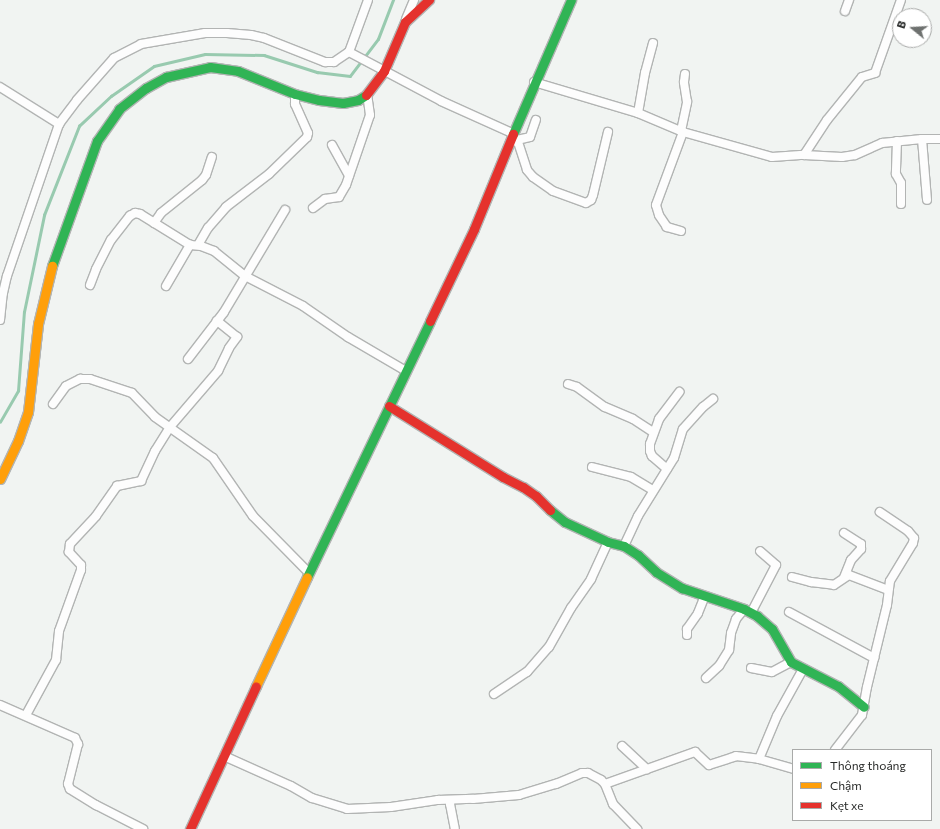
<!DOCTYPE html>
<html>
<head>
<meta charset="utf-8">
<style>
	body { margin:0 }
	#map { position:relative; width:940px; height:829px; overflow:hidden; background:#f1f4f2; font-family:Commissioner,sans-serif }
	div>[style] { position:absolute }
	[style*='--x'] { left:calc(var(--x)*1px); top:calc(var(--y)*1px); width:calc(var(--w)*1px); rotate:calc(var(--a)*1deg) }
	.stream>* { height:2.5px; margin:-1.25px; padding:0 1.25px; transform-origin:1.25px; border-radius:1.25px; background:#98caaf }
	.roads { filter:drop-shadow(1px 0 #b2b4b3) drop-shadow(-1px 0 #b2b4b3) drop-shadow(0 1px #b2b4b3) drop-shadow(0 -1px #b2b4b3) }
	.street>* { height:8px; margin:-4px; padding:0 4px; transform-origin:4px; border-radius:4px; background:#fdfdfd }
	.fast>* { height:9px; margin:-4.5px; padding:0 4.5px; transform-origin:4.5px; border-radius:4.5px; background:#30b455 }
	.slow>* { height:9px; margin:-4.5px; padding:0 4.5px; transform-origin:4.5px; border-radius:4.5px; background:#ff9f0a }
	.jam>* { height:9px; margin:-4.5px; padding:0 4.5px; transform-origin:4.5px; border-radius:4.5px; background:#e5322d }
	span { translate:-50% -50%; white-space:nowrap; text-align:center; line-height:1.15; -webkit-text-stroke:3px #fff; paint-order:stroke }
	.legend { position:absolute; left:792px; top:749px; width:140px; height:72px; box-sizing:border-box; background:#fff; border:1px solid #a9aaa9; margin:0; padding:5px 7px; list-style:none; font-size:12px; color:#282a29 }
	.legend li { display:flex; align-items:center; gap:8px; height:20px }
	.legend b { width:20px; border:1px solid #a9aaa9 }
	.north { position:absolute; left:892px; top:8px; width:40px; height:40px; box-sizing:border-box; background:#fff; border:1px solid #a9aaa9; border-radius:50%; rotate:288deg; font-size:11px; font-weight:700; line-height:16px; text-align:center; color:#282a29 }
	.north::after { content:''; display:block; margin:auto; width:14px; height:18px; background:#6e716f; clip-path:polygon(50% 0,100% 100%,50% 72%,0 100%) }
</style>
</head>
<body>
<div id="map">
	<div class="stream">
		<i style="--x:0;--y:422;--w:36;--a:-60"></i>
		<i style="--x:18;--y:391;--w:79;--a:-85.7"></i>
		<i style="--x:24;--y:312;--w:99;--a:-78.3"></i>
		<i style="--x:44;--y:215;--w:96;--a:-68.5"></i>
		<i style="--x:79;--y:126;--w:44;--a:-43.2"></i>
		<i style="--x:111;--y:96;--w:52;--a:-34.9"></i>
		<i style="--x:154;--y:66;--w:52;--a:-13.2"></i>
		<i style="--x:205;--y:54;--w:59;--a:1"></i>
		<i style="--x:264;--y:55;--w:56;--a:17.8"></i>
		<i style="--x:317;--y:72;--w:33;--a:7"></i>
		<i style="--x:350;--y:76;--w:46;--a:-52.9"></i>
		<i style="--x:378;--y:39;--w:42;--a:-69"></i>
	</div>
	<div class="roads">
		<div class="street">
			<i style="--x:845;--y:11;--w:12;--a:-70"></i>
			<i style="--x:406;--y:19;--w:21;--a:-67"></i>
			<i style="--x:349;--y:52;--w:104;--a:28"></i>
			<i style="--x:441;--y:101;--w:80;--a:24.3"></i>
			<i style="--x:534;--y:82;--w:109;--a:16.6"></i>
			<i style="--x:638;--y:113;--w:49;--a:22.9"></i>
			<i style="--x:683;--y:132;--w:92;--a:15.7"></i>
			<i style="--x:772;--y:157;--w:32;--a:-4"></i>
			<i style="--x:804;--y:155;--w:38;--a:3"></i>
			<i style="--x:842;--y:157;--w:13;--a:-9"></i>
			<i style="--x:855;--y:155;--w:30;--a:-24"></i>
			<i style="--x:882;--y:143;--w:40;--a:-5.7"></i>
			<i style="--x:922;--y:139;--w:61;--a:85.3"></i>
			<i style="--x:0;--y:87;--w:70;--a:32.1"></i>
			<i style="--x:638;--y:113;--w:41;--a:-80.1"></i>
			<i style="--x:645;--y:73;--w:31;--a:-75"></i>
			<i style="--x:681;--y:131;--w:30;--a:-78"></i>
			<i style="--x:687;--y:102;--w:20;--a:-99"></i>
			<i style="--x:684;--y:82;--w:8;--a:-83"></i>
			<i style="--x:922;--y:139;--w:18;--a:0"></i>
			<i style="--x:517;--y:140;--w:13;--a:-13"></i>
			<i style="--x:530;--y:137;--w:18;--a:-71"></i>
			<i style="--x:897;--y:141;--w:33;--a:92"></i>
			<i style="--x:896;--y:174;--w:10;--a:61"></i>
			<i style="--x:901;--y:183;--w:21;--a:90"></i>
			<i style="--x:510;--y:143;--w:8;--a:-23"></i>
			<i style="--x:517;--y:140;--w:2;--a:63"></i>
			<i style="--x:518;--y:142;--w:29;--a:72"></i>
			<i style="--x:527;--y:170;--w:9;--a:49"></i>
			<i style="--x:533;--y:177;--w:24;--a:35"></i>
			<i style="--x:553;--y:191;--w:35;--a:20"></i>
			<i style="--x:586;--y:203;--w:6;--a:-31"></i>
			<i style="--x:591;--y:200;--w:5;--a:-68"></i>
			<i style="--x:593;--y:195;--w:65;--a:-76.6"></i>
			<i style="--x:332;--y:145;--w:35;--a:61"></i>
			<i style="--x:804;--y:155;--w:42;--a:-56.7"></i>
			<i style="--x:827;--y:120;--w:55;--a:-50.9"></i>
			<i style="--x:862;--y:77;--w:14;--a:-17"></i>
			<i style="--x:875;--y:73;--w:77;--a:-70.4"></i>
			<i style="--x:313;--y:208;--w:15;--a:-37"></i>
			<i style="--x:325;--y:199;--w:14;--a:-8"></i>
			<i style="--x:339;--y:197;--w:14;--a:-60"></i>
			<i style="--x:346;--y:185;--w:74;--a:-71.1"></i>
			<i style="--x:370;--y:115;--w:21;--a:-98"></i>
			<i style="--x:154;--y:223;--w:12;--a:-55"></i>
			<i style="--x:161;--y:213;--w:53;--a:-38.8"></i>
			<i style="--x:202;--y:180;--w:6;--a:-51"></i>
			<i style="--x:206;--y:175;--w:19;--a:-72"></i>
			<i style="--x:681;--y:231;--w:15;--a:-164"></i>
			<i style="--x:667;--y:227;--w:14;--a:-124"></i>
			<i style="--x:659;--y:215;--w:10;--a:-107"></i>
			<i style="--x:656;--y:205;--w:78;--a:-69.7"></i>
			<i style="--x:198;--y:245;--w:20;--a:-60"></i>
			<i style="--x:208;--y:228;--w:28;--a:-49"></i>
			<i style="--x:226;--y:207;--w:54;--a:-37.5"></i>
			<i style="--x:269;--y:174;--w:53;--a:-44.2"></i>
			<i style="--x:307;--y:137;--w:4;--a:-76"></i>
			<i style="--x:308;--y:133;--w:32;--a:-114"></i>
			<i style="--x:295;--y:104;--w:10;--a:-90"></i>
			<i style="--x:90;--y:285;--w:17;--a:-69"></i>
			<i style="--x:96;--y:269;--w:33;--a:-63"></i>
			<i style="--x:111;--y:240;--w:31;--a:-52"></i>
			<i style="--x:130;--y:216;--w:6;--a:-31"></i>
			<i style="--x:135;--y:213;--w:5;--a:11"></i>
			<i style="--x:140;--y:214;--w:59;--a:31.8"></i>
			<i style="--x:190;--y:245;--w:11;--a:5"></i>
			<i style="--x:201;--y:246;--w:14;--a:21"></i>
			<i style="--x:214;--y:251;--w:40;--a:39"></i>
			<i style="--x:245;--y:276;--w:65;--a:27.3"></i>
			<i style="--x:303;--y:306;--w:55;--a:34.6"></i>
			<i style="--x:348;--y:337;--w:67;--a:30.4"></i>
			<i style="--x:166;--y:286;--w:48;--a:-59.7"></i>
			<i style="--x:0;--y:320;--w:27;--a:-84"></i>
			<i style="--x:3;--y:293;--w:17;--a:-77"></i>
			<i style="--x:7;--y:276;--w:161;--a:-71.1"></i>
			<i style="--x:59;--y:124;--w:30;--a:-53"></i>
			<i style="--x:77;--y:100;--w:56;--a:-48.6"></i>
			<i style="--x:114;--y:58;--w:30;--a:-27"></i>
			<i style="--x:141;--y:44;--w:65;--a:-9.8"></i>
			<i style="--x:205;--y:33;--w:22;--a:0"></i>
			<i style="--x:227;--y:33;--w:24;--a:5"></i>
			<i style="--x:251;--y:35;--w:13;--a:13"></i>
			<i style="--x:264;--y:38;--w:66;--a:21.5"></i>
			<i style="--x:325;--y:62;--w:9;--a:0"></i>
			<i style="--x:334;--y:62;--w:18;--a:-34"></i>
			<i style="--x:349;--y:52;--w:55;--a:-69.9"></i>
			<i style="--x:188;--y:359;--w:59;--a:-52.5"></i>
			<i style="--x:224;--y:312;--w:119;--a:-59.1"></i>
			<i style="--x:568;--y:384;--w:9;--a:18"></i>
			<i style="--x:577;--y:387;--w:34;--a:36"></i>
			<i style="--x:605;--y:407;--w:30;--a:23"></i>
			<i style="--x:633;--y:419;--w:24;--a:33"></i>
			<i style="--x:53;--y:404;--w:22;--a:-54"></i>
			<i style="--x:66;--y:386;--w:16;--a:-27"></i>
			<i style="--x:80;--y:379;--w:10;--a:0"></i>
			<i style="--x:90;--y:379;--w:44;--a:18.4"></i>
			<i style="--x:132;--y:393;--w:33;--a:46"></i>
			<i style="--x:155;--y:417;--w:71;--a:35.3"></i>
			<i style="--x:213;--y:458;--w:70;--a:55.4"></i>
			<i style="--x:253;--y:516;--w:80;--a:45.5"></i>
			<i style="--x:592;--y:467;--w:40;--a:14.4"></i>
			<i style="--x:631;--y:477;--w:26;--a:31"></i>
			<i style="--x:667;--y:469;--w:20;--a:-139"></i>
			<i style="--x:652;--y:456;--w:5;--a:-112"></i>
			<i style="--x:650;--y:451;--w:7;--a:-90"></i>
			<i style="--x:650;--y:444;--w:27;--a:-70"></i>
			<i style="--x:659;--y:419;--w:34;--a:-53"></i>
			<i style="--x:844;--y:533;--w:20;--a:33"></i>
			<i style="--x:861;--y:544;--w:5;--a:90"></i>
			<i style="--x:861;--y:549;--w:15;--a:132"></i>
			<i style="--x:851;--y:560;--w:18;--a:112"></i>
			<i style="--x:624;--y:546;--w:33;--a:-65"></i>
			<i style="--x:638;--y:516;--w:68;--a:-58.2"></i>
			<i style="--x:674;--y:458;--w:30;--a:-73"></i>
			<i style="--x:683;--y:429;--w:30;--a:-48"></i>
			<i style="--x:703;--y:407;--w:13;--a:-39"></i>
			<i style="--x:792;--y:577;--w:20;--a:15"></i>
			<i style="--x:811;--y:582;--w:23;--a:7"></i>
			<i style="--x:834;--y:585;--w:18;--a:-34"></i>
			<i style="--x:849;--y:575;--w:42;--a:21"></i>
			<i style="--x:789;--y:612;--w:97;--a:28.4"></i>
			<i style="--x:751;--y:613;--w:54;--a:-62.5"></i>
			<i style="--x:776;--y:565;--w:21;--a:-139"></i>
			<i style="--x:687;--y:635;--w:6;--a:-90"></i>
			<i style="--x:687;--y:629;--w:19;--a:-55"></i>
			<i style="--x:698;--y:613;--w:18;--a:-68"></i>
			<i style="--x:751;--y:668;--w:21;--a:11"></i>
			<i style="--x:772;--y:672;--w:21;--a:-28"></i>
			<i style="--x:706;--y:678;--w:18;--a:-43"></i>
			<i style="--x:719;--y:666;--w:19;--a:-58"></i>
			<i style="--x:729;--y:650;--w:17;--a:-83"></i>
			<i style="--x:731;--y:633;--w:15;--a:-70"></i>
			<i style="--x:736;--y:619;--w:13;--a:-51"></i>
			<i style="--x:494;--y:694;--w:40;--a:-34"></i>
			<i style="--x:527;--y:672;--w:33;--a:-49"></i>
			<i style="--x:549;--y:647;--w:45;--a:-60.6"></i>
			<i style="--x:571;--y:608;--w:35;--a:-55"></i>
			<i style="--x:591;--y:579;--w:41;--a:-65.3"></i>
			<i style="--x:0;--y:705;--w:82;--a:23.7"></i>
			<i style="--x:75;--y:738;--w:7;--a:63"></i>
			<i style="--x:78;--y:744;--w:41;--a:104"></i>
			<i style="--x:68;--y:784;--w:5;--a:68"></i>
			<i style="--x:70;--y:789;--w:31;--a:32"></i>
			<i style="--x:96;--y:805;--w:53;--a:27.1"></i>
			<i style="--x:26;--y:715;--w:63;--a:-61.4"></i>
			<i style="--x:56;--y:660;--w:29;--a:-84"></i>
			<i style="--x:59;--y:631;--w:65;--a:-70.2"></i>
			<i style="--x:81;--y:570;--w:5;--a:-90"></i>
			<i style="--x:81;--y:565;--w:18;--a:-133"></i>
			<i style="--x:69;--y:552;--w:8;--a:-83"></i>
			<i style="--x:70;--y:544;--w:38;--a:-47"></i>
			<i style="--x:96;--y:516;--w:37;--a:-55"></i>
			<i style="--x:117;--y:486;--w:25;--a:-12"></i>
			<i style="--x:141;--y:481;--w:33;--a:-65"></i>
			<i style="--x:155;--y:451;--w:28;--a:-58"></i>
			<i style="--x:170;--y:427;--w:74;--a:-49.4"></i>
			<i style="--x:218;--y:371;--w:25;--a:-64"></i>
			<i style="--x:229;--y:348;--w:14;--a:-54"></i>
			<i style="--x:237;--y:337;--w:26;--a:-141"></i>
			<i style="--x:622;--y:746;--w:34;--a:43"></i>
			<i style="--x:835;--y:750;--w:44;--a:-52.4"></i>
			<i style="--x:862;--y:715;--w:28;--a:-80"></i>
			<i style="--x:867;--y:687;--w:84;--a:-76.3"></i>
			<i style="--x:887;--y:605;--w:24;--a:-83"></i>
			<i style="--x:890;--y:581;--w:44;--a:-58.8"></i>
			<i style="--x:913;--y:543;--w:5;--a:-79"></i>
			<i style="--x:914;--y:538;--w:9;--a:-131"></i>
			<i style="--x:908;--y:531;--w:34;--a:-146"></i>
			<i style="--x:224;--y:756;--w:73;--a:24.1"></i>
			<i style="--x:291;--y:786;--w:24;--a:30"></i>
			<i style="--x:312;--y:798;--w:37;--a:17"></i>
			<i style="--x:347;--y:809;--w:44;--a:-2.6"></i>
			<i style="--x:391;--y:807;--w:48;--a:-8.5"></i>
			<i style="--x:438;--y:800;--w:35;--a:-2"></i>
			<i style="--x:473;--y:799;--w:46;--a:-5"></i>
			<i style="--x:519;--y:795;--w:39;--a:-17"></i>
			<i style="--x:556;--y:784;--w:28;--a:-23"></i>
			<i style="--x:582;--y:773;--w:6;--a:0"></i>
			<i style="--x:588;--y:773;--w:15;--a:28"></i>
			<i style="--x:601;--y:780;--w:6;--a:45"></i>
			<i style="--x:605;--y:784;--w:22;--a:68"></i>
			<i style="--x:613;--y:804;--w:35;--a:46"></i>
			<i style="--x:759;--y:759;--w:47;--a:-67.3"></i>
			<i style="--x:777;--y:716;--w:54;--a:-61"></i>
			<i style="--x:605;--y:784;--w:96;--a:-19.6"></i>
			<i style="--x:695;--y:752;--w:19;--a:43"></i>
			<i style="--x:709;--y:765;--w:28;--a:-18"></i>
			<i style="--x:736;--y:756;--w:23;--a:7"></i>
			<i style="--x:759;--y:759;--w:35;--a:16"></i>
			<i style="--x:451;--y:800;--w:4;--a:104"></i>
			<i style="--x:450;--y:804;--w:25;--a:79"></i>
		</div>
		<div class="fast">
			<i style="--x:513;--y:134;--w:146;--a:-66.6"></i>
			<i style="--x:52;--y:266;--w:133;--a:-70.2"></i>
			<i style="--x:97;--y:141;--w:39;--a:-55"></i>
			<i style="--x:119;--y:109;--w:34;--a:-38"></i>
			<i style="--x:146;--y:88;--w:23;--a:-29"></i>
			<i style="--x:166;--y:77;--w:45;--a:-12.8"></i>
			<i style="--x:210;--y:67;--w:28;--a:8"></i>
			<i style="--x:238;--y:71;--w:61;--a:22"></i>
			<i style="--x:295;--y:94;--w:25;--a:14"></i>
			<i style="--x:319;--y:100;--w:24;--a:7"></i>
			<i style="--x:343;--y:103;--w:15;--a:-11"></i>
			<i style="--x:358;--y:100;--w:9;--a:-32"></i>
			<i style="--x:550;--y:510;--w:19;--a:39"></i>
			<i style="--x:565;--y:522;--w:47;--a:24.9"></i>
			<i style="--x:608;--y:542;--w:16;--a:14"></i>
			<i style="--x:624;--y:546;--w:17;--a:33"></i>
			<i style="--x:638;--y:555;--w:25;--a:43"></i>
			<i style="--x:656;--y:572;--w:31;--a:32"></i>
			<i style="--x:682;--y:588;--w:65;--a:18.7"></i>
			<i style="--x:744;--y:609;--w:15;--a:28"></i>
			<i style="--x:757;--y:616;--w:20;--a:41"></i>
			<i style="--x:772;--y:629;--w:38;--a:60"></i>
			<i style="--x:791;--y:662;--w:53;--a:27.1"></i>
			<i style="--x:838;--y:686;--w:33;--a:39"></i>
			<i style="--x:307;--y:577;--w:284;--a:-64.3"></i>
		</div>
		<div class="slow">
			<i style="--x:0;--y:479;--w:42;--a:-64.7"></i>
			<i style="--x:18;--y:441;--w:31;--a:-71"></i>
			<i style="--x:28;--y:412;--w:89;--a:-83.5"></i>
			<i style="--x:38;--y:324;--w:60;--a:-76.4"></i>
			<i style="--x:256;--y:686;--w:120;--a:-64.9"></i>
		</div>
		<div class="jam">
			<i style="--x:366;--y:95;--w:30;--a:-53"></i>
			<i style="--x:384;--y:71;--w:53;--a:-66.8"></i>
			<i style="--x:405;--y:22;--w:33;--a:-43"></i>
			<i style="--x:430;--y:321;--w:102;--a:-64.4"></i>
			<i style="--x:474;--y:229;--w:103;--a:-67.7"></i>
			<i style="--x:389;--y:406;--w:134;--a:31.9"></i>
			<i style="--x:503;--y:477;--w:22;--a:27"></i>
			<i style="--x:523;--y:487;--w:16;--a:35"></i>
			<i style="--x:536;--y:496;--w:20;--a:45"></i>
			<i style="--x:190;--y:829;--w:157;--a:-65.2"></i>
		</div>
	</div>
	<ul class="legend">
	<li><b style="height:5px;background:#30b455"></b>Thông thoáng</li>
	<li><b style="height:5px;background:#ff9f0a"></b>Chậm</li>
	<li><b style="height:5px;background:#e5322d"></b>Kẹt xe</li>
	</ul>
	<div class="north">B</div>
</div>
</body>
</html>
